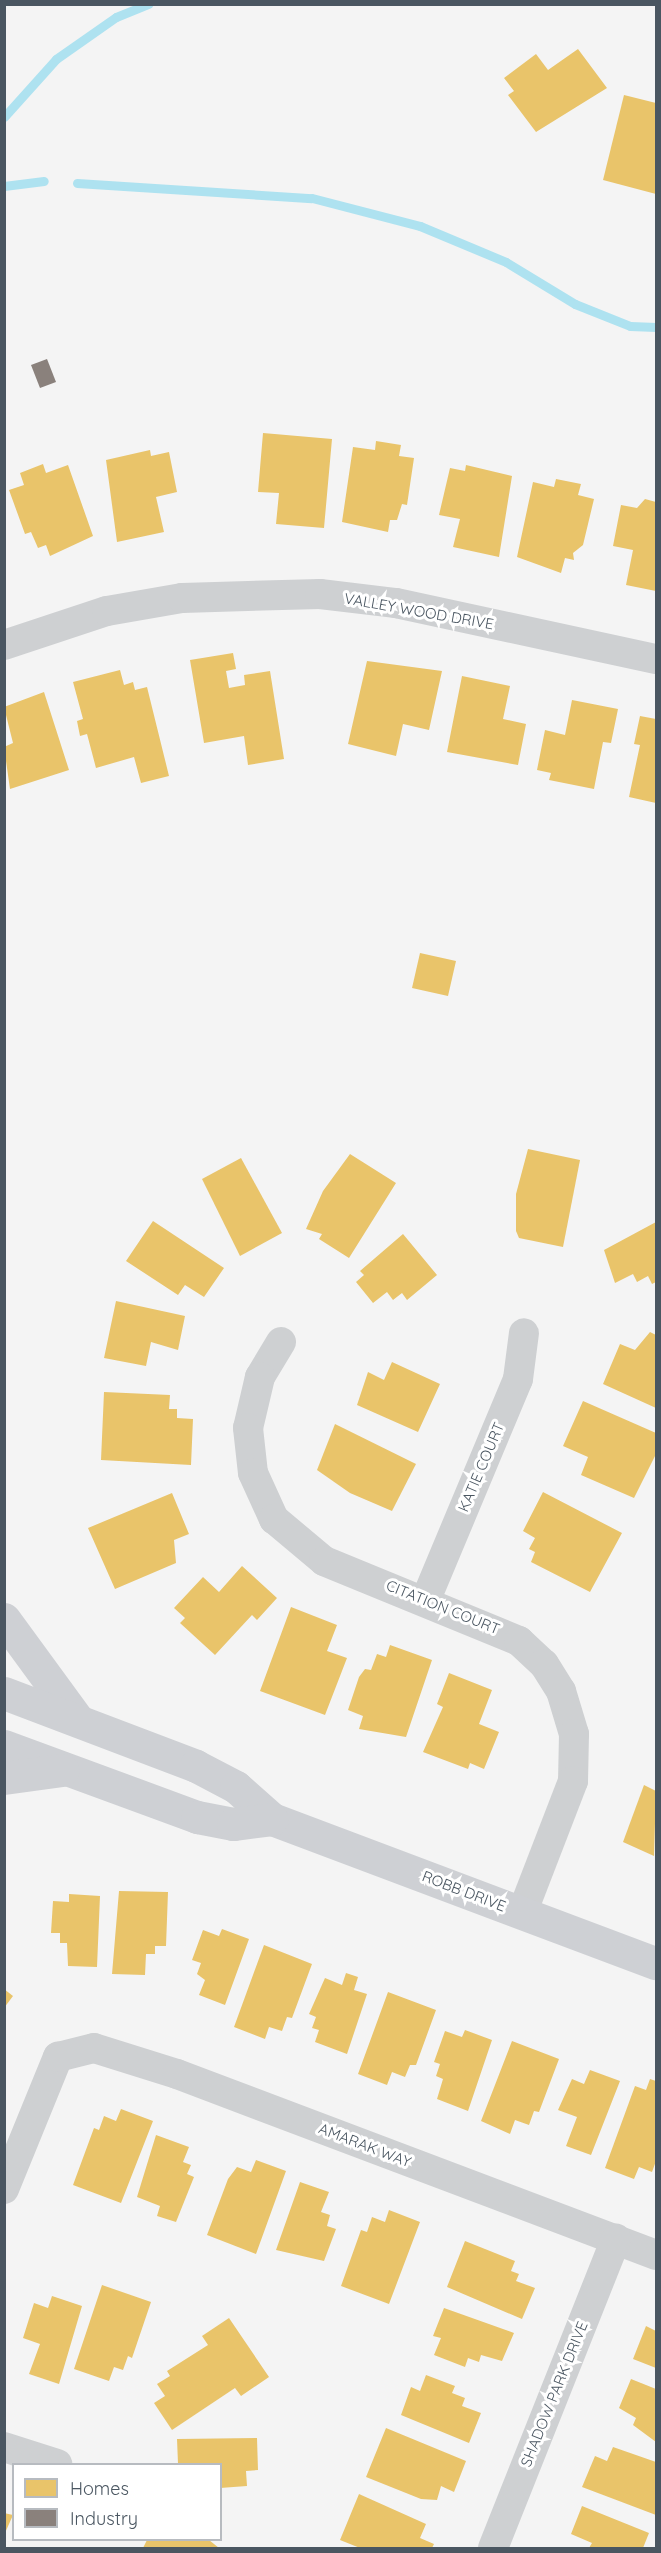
<!DOCTYPE html>
<html>
<head>
<meta charset="utf-8">
<style>
	body { margin:0 }
	#map { position:relative; width:661px; height:2553px; overflow:hidden; background:#f4f4f4; font-family:Quicksand,sans-serif }
	div>[style] { position:absolute }
	[style*='--x'] { left:calc(var(--x)*1px); top:calc(var(--y)*1px); width:calc(var(--w)*1px); rotate:calc(var(--a)*1deg) }
	.homes>* { inset:0; background:#e9c46a }
	.industry>* { inset:0; background:#8a817c }
	.stream>* { height:9px; margin:-4.5px; padding:0 4.5px; transform-origin:4.5px; border-radius:4.5px; background:#aee2f0 }
	.minor>* { height:30px; margin:-15px; padding:0 15px; transform-origin:15px; border-radius:15px; background:#ced0d2 }
	.secondary>* { height:33px; margin:-16.5px; padding:0 16.5px; transform-origin:16.5px; border-radius:16.5px; background:#ced0d4 }
	span { translate:-50% -50%; white-space:nowrap; text-align:center; line-height:1.15; -webkit-text-stroke:6px #fff; paint-order:stroke }
	.street-label { font-size:15px; color:#4a5661 }
	.frame { position:absolute; inset:0; border:6px solid #4a5661; pointer-events:none }
	.legend { position:absolute; left:12px; top:2463px; width:210px; height:78px; box-sizing:border-box; background:#fff; border:2px solid #b7bbc0; margin:0; padding:8px 10px; list-style:none; font-size:18px; color:#4a5661 }
	.legend li { display:flex; align-items:center; gap:12px; height:30px }
	.legend b { width:30px; border:2px solid #b7bbc0 }
</style>
</head>
<body>
<div id="map">
	<div class="homes">
		<i style="clip-path:polygon(578px 49px,607px 88px,536px 132px,508px 95px,514px 91px,504px 78px,536px 54px,548px 70px)"></i>
		<i style="clip-path:polygon(624px 95px,656px 103px,656px 194px,603px 180px)"></i>
		<i style="clip-path:polygon(263px 433px,332px 439px,324px 528px,276px 524px,279px 493px,258px 492px)"></i>
		<i style="clip-path:polygon(376px 441px,401px 445px,399px 456px,414px 458px,407px 505px,402px 504px,397px 520px,390px 520px,388px 532px,342px 522px,353px 447px,375px 450px)"></i>
		<i style="clip-path:polygon(150px 450px,151px 456px,169px 452px,177px 492px,156px 497px,164px 532px,117px 542px,106px 460px)"></i>
		<i style="clip-path:polygon(43px 464px,46px 473px,68px 465px,93px 536px,50px 556px,46px 545px,38px 548px,31px 532px,25px 534px,9px 490px,24px 485px,20px 473px)"></i>
		<i style="clip-path:polygon(466px 465px,512px 476px,499px 557px,453px 547px,460px 519px,439px 515px,450px 468px,465px 471px)"></i>
		<i style="clip-path:polygon(556px 479px,581px 484px,578px 495px,594px 499px,583px 545px,573px 553px,574px 560px,565px 558px,561px 573px,517px 557px,533px 482px,554px 487px)"></i>
		<i style="clip-path:polygon(645px 499px,656px 502px,656px 591px,626px 585px,633px 550px,613px 546px,621px 505px,637px 508px)"></i>
		<i style="clip-path:polygon(233px 653px,236px 669px,226px 671px,229px 688px,245px 685px,244px 675px,270px 671px,284px 759px,248px 765px,244px 736px,204px 743px,190px 660px)"></i>
		<i style="clip-path:polygon(367px 661px,442px 671px,429px 730px,403px 724px,396px 756px,348px 744px)"></i>
		<i style="clip-path:polygon(120px 670px,124px 685px,133px 682px,135px 690px,147px 687px,169px 776px,141px 783px,134px 757px,96px 768px,87px 734px,80px 736px,77px 721px,83px 719px,73px 682px)"></i>
		<i style="clip-path:polygon(462px 676px,510px 686px,503px 719px,526px 724px,518px 765px,447px 752px)"></i>
		<i style="clip-path:polygon(44px 692px,69px 770px,10px 789px,4px 747px,13px 743px,4px 707px)"></i>
		<i style="clip-path:polygon(572px 700px,618px 709px,611px 743px,603px 742px,594px 789px,549px 780px,551px 773px,537px 770px,545px 730px,565px 735px)"></i>
		<i style="clip-path:polygon(640px 716px,656px 719px,656px 803px,629px 797px,640px 745px,634px 744px)"></i>
		<i style="clip-path:polygon(420px 953px,456px 961px,448px 996px,412px 988px)"></i>
		<i style="clip-path:polygon(528px 1149px,580px 1160px,563px 1247px,519px 1238px,516px 1231px,516px 1194px)"></i>
		<i style="clip-path:polygon(350px 1154px,396px 1183px,349px 1258px,319px 1239px,322px 1234px,306px 1229px,323px 1191px)"></i>
		<i style="clip-path:polygon(241px 1158px,282px 1233px,240px 1256px,202px 1179px)"></i>
		<i style="clip-path:polygon(153px 1221px,224px 1268px,204px 1297px,185px 1285px,178px 1295px,126px 1261px)"></i>
		<i style="clip-path:polygon(656px 1222px,656px 1282px,652px 1284px,648px 1276px,637px 1282px,633px 1274px,615px 1283px,604px 1250px)"></i>
		<i style="clip-path:polygon(403px 1234px,437px 1275px,407px 1300px,402px 1293px,393px 1300px,387px 1292px,373px 1303px,356px 1282px,364px 1275px,360px 1271px)"></i>
		<i style="clip-path:polygon(116px 1301px,185px 1316px,178px 1350px,151px 1342px,146px 1366px,104px 1358px)"></i>
		<i style="clip-path:polygon(650px 1332px,656px 1335px,656px 1408px,603px 1384px,620px 1344px,635px 1350px)"></i>
		<i style="clip-path:polygon(392px 1362px,440px 1384px,418px 1432px,357px 1405px,368px 1372px,384px 1380px)"></i>
		<i style="clip-path:polygon(104px 1392px,170px 1395px,169px 1409px,177px 1409px,177px 1418px,193px 1419px,191px 1465px,101px 1460px)"></i>
		<i style="clip-path:polygon(583px 1401px,656px 1433px,656px 1454px,634px 1498px,581px 1475px,588px 1457px,563px 1446px)"></i>
		<i style="clip-path:polygon(335px 1424px,416px 1464px,392px 1511px,350px 1493px,317px 1470px)"></i>
		<i style="clip-path:polygon(543px 1492px,622px 1533px,590px 1592px,531px 1562px,535px 1552px,529px 1549px,535px 1538px,523px 1531px)"></i>
		<i style="clip-path:polygon(172px 1493px,189px 1534px,174px 1540px,176px 1563px,115px 1589px,88px 1528px)"></i>
		<i style="clip-path:polygon(242px 1566px,277px 1598px,257px 1620px,252px 1615px,215px 1655px,180px 1623px,185px 1618px,174px 1608px,203px 1577px,219px 1592px)"></i>
		<i style="clip-path:polygon(291px 1607px,337px 1625px,327px 1651px,347px 1658px,325px 1715px,260px 1691px)"></i>
		<i style="clip-path:polygon(390px 1645px,432px 1660px,406px 1737px,359px 1729px,363px 1716px,348px 1710px,359px 1677px,365px 1669px,371px 1670px,377px 1654px,386px 1657px)"></i>
		<i style="clip-path:polygon(449px 1673px,492px 1690px,479px 1724px,499px 1732px,484px 1769px,470px 1763px,468px 1769px,423px 1752px,443px 1707px,437px 1704px)"></i>
		<i style="clip-path:polygon(644px 1785px,656px 1791px,654px 1856px,623px 1842px)"></i>
		<i style="clip-path:polygon(119px 1891px,168px 1892px,166px 1946px,155px 1946px,155px 1954px,146px 1954px,145px 1975px,112px 1974px)"></i>
		<i style="clip-path:polygon(69px 1894px,100px 1896px,97px 1967px,68px 1966px,67px 1943px,60px 1943px,60px 1933px,51px 1933px,53px 1901px,69px 1902px)"></i>
		<i style="clip-path:polygon(222px 1929px,249px 1939px,225px 2005px,199px 1995px,205px 1980px,197px 1974px,201px 1963px,192px 1960px,203px 1930px,219px 1936px)"></i>
		<i style="clip-path:polygon(264px 1945px,312px 1964px,292px 2018px,287px 2017px,282px 2031px,269px 2027px,265px 2039px,234px 2027px)"></i>
		<i style="clip-path:polygon(346px 1973px,358px 1977px,354px 1990px,367px 1994px,347px 2054px,315px 2042px,319px 2030px,312px 2028px,316px 2017px,309px 2014px,325px 1978px,342px 1985px)"></i>
		<i style="clip-path:polygon(4px 1989px,13px 1996px,4px 2008px)"></i>
		<i style="clip-path:polygon(388px 1992px,436px 2010px,416px 2065px,410px 2065px,405px 2077px,392px 2072px,387px 2085px,358px 2074px)"></i>
		<i style="clip-path:polygon(465px 2030px,492px 2040px,468px 2111px,437px 2099px,443px 2079px,436px 2076px,440px 2064px,434px 2062px,445px 2031px,462px 2037px)"></i>
		<i style="clip-path:polygon(512px 2041px,559px 2059px,539px 2112px,534px 2111px,529px 2125px,515px 2120px,510px 2134px,481px 2121px)"></i>
		<i style="clip-path:polygon(590px 2070px,620px 2081px,591px 2155px,566px 2146px,577px 2117px,558px 2110px,572px 2079px,584px 2084px)"></i>
		<i style="clip-path:polygon(650px 2079px,656px 2081px,656px 2161px,652px 2172px,639px 2167px,634px 2179px,605px 2168px,635px 2086px,646px 2090px)"></i>
		<i style="clip-path:polygon(121px 2109px,153px 2121px,121px 2203px,73px 2185px,94px 2128px,99px 2130px,104px 2116px,116px 2121px)"></i>
		<i style="clip-path:polygon(156px 2135px,189px 2147px,183px 2162px,191px 2165px,187px 2174px,194px 2177px,176px 2222px,157px 2216px,160px 2206px,137px 2197px)"></i>
		<i style="clip-path:polygon(256px 2160px,286px 2171px,256px 2254px,207px 2235px,228px 2179px,237px 2167px,251px 2172px)"></i>
		<i style="clip-path:polygon(300px 2182px,329px 2192px,321px 2212px,330px 2215px,327px 2226px,336px 2229px,324px 2261px,276px 2250px)"></i>
		<i style="clip-path:polygon(389px 2210px,420px 2222px,389px 2304px,341px 2286px,361px 2230px,367px 2232px,372px 2217px,385px 2222px)"></i>
		<i style="clip-path:polygon(465px 2241px,515px 2261px,511px 2271px,519px 2274px,516px 2281px,535px 2288px,522px 2319px,447px 2287px)"></i>
		<i style="clip-path:polygon(102px 2285px,151px 2302px,132px 2358px,128px 2356px,123px 2370px,114px 2367px,109px 2381px,74px 2369px)"></i>
		<i style="clip-path:polygon(52px 2296px,82px 2306px,59px 2384px,29px 2374px,40px 2344px,23px 2338px,34px 2303px,48px 2308px)"></i>
		<i style="clip-path:polygon(444px 2308px,514px 2333px,502px 2361px,481px 2355px,479px 2362px,468px 2358px,465px 2367px,434px 2355px,441px 2338px,433px 2336px)"></i>
		<i style="clip-path:polygon(229px 2318px,269px 2377px,241px 2396px,235px 2388px,172px 2430px,154px 2403px,165px 2396px,157px 2384px,170px 2376px,167px 2371px,208px 2345px,202px 2336px)"></i>
		<i style="clip-path:polygon(646px 2326px,656px 2331px,656px 2368px,633px 2359px)"></i>
		<i style="clip-path:polygon(426px 2375px,455px 2386px,452px 2393px,465px 2398px,462px 2406px,481px 2413px,469px 2443px,401px 2415px,411px 2387px,420px 2391px)"></i>
		<i style="clip-path:polygon(631px 2379px,656px 2389px,656px 2442px,633px 2425px,636px 2418px,619px 2408px)"></i>
		<i style="clip-path:polygon(386px 2428px,466px 2461px,454px 2492px,441px 2486px,437px 2500px,421px 2499px,366px 2477px)"></i>
		<i style="clip-path:polygon(257px 2438px,258px 2470px,246px 2471px,247px 2486px,220px 2488px,220px 2464px,178px 2464px,177px 2439px)"></i>
		<i style="clip-path:polygon(613px 2447px,656px 2462px,656px 2515px,582px 2487px,595px 2456px,607px 2461px)"></i>
		<i style="clip-path:polygon(359px 2494px,426px 2524px,420px 2538px,434px 2544px,432px 2548px,360px 2548px,340px 2540px)"></i>
		<i style="clip-path:polygon(582px 2506px,649px 2533px,643px 2548px,589px 2548px,592px 2543px,571px 2534px)"></i>
		<i style="clip-path:polygon(4px 2513px,13px 2515px,5px 2533px,4px 2533px)"></i>
		<i style="clip-path:polygon(147px 2540px,209px 2540px,219px 2548px,143px 2548px)"></i>
	</div>
	<div class="industry">
		<i style="clip-path:polygon(47px 359px,56px 382px,40px 388px,31px 365px)"></i>
	</div>
	<div class="stream">
		<i style="--x:4;--y:117;--w:78;--a:-48.1"></i>
		<i style="--x:56;--y:59;--w:73;--a:-35"></i>
		<i style="--x:116;--y:17;--w:35;--a:-22"></i>
		<i style="--x:77;--y:183;--w:235;--a:3.7"></i>
		<i style="--x:312;--y:198;--w:112;--a:14.5"></i>
		<i style="--x:420;--y:226;--w:93;--a:22.7"></i>
		<i style="--x:506;--y:262;--w:81;--a:31.3"></i>
		<i style="--x:575;--y:304;--w:59;--a:21.8"></i>
		<i style="--x:630;--y:326;--w:26;--a:2"></i>
		<i style="--x:4;--y:186;--w:40;--a:-7.1"></i>
	</div>
	<div class="minor">
		<i style="--x:4;--y:645;--w:108;--a:-18.3"></i>
		<i style="--x:107;--y:611;--w:76;--a:-9.8"></i>
		<i style="--x:182;--y:598;--w:138;--a:-1.7"></i>
		<i style="--x:320;--y:594;--w:77;--a:6.8"></i>
		<i style="--x:396;--y:603;--w:266;--a:12.2"></i>
		<i style="--x:281;--y:1342;--w:41;--a:121"></i>
		<i style="--x:260;--y:1377;--w:52;--a:103.2"></i>
		<i style="--x:248;--y:1428;--w:45;--a:83.7"></i>
		<i style="--x:253;--y:1473;--w:51;--a:65.5"></i>
		<i style="--x:274;--y:1519;--w:65;--a:40"></i>
		<i style="--x:324;--y:1561;--w:211;--a:22.3"></i>
		<i style="--x:519;--y:1641;--w:34;--a:43"></i>
		<i style="--x:544;--y:1664;--w:32;--a:58"></i>
		<i style="--x:561;--y:1691;--w:45;--a:73.2"></i>
		<i style="--x:574;--y:1734;--w:47;--a:91.2"></i>
		<i style="--x:573;--y:1781;--w:142;--a:111.1"></i>
		<i style="--x:426;--y:1599;--w:238;--a:-67.3"></i>
		<i style="--x:518;--y:1379;--w:46;--a:-82.6"></i>
		<i style="--x:4;--y:2189;--w:143;--a:-67.8"></i>
		<i style="--x:58;--y:2057;--w:37;--a:-14"></i>
		<i style="--x:94;--y:2048;--w:87;--a:17.4"></i>
		<i style="--x:177;--y:2074;--w:512;--a:20.7"></i>
		<i style="--x:4;--y:2447;--w:56;--a:17.8"></i>
		<i style="--x:493;--y:2548;--w:333;--a:-68.3"></i>
	</div>
	<div class="secondary">
		<i style="--x:4;--y:1619;--w:125;--a:53.8"></i>
		<i style="--x:4;--y:1693;--w:205;--a:20.8"></i>
		<i style="--x:196;--y:1766;--w:45;--a:27.7"></i>
		<i style="--x:236;--y:1787;--w:48;--a:41.6"></i>
		<i style="--x:272;--y:1819;--w:410;--a:20.6"></i>
		<i style="--x:4;--y:1746;--w:206;--a:20.2"></i>
		<i style="--x:197;--y:1817;--w:37;--a:11"></i>
		<i style="--x:233;--y:1824;--w:39;--a:-7"></i>
		<i style="--x:4;--y:1778;--w:59;--a:-7.9"></i>
	</div>
	<div class="street-label">
		<span style="left:419px;top:611px;rotate:10deg">VALLEY WOOD DRIVE</span>
		<span style="left:481px;top:1467px;rotate:-67deg">KATIE COURT</span>
		<span style="left:443px;top:1607px;rotate:22deg">CITATION COURT</span>
		<span style="left:464px;top:1891px;rotate:21deg">ROBB DRIVE</span>
		<span style="left:365px;top:2145px;rotate:21deg">AMARAK WAY</span>
		<span style="left:554px;top:2394px;rotate:-68deg">SHADOW PARK DRIVE</span>
	</div>
	<div class="frame"></div>
	<ul class="legend">
	<li><b style="height:16px;background:#e9c46a"></b>Homes</li>
	<li><b style="height:16px;background:#8a817c"></b>Industry</li>
	</ul>
</div>
</body>
</html>
